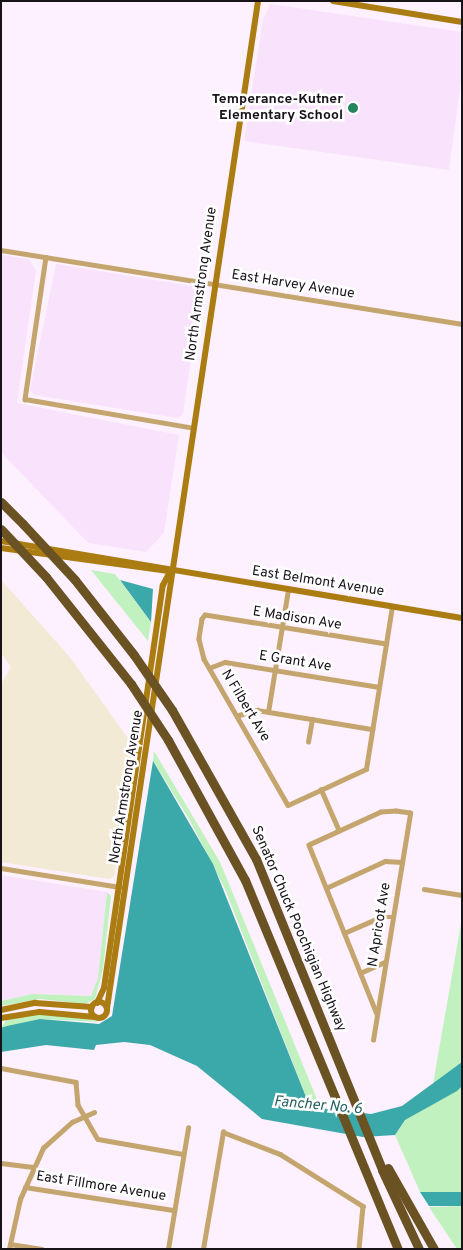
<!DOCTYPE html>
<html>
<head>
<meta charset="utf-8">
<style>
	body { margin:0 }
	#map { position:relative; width:463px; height:1250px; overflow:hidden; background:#fdf0ff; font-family:Overpass,sans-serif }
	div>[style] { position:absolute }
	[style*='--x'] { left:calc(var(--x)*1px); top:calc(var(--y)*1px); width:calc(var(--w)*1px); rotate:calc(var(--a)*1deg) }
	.built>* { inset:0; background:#f9e3fc }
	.industrial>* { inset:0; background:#f3ead5 }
	.green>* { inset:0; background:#c1f1bf }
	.water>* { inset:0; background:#3ba8aa }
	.street>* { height:4.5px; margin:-2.25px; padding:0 2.25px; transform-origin:2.25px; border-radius:2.25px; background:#c4a56d }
	.secondary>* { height:6px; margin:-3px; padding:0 3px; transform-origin:3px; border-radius:3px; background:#ab7c11 }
	.secondary>.ring { margin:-3px; padding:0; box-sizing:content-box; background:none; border:6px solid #ab7c11; border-radius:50% }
	.highway>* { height:9px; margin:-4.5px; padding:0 4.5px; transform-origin:4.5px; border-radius:4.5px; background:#6b5222 }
	.highway-bridge>* { height:9px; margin:-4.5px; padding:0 4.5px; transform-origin:4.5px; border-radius:4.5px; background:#6b5222 }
	.dots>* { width:14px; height:14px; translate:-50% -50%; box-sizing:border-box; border:2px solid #fff; border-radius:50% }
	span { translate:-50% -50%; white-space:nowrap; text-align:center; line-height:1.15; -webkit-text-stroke:5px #fff; paint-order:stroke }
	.poi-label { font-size:14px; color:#181219; font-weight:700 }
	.right { translate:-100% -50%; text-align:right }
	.street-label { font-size:14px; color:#181219 }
	.water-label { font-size:15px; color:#266162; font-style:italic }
	.frame { position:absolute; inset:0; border:2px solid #181219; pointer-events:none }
</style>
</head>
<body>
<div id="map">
	<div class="built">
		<i style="clip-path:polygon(270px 4px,462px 32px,462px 75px,449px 170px,244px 141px,263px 20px)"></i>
		<i style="clip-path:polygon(1px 255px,29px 259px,36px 270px,17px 403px,179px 435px,164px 533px,146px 552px,88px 543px,1px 452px)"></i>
		<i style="clip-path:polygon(56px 264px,192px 286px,200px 297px,183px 414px,178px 418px,34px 395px,30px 390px)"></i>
		<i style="clip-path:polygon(1px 875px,107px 892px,98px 978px,91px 996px,32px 994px,1px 1001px)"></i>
	</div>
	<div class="industrial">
		<i style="clip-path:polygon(1px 580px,69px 656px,135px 748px,114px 876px,109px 879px,1px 862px,1px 684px,11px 667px,1px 653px)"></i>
	</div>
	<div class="green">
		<i style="clip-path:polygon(91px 570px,115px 574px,151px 622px,148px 641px)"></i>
		<i style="clip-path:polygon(154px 751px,220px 862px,321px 1109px,310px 1107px,225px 889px,189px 819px,153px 761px)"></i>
		<i style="clip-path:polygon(107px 892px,111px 896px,103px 969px,95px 999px,85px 1004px,40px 999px,1px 1006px,1px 1001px,32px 994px,91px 996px,98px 978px)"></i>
		<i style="clip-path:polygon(462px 918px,462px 1062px,433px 1084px)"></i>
		<i style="clip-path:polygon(40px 1014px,85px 1018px,100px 1022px,40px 1019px,1px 1028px,7px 1019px)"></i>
		<i style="clip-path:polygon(462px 1086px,462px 1192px,420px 1192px,395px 1135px,405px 1120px)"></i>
		<i style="clip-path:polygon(462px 1206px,462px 1249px,457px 1249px,429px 1207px)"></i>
	</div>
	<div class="water">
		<i style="clip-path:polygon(120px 580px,153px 589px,151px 622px)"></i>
		<i style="clip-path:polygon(153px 761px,213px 864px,310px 1107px,371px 1114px,402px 1106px,462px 1062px,462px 1086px,457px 1091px,405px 1120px,395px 1135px,363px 1137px,262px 1119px,197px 1066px,150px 1045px,124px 1042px,96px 1045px,94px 1050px,46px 1045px,1px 1052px,1px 1028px,7px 1026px,40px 1019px,99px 1024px,112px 1016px)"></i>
		<i style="clip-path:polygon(420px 1192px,462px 1192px,462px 1206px,429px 1206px)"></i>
	</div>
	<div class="street">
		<i style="--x:1;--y:250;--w:467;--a:9.1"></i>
		<i style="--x:46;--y:257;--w:144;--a:98.4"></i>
		<i style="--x:25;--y:399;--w:171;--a:9.7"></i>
		<i style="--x:386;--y:644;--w:183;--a:-170.9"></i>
		<i style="--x:205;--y:615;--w:5;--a:127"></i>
		<i style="--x:202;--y:619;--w:20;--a:99"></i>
		<i style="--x:199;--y:639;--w:21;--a:76"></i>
		<i style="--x:204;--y:659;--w:168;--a:60.1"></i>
		<i style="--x:288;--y:805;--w:86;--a:-24.8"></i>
		<i style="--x:366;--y:769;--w:127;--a:-80.9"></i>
		<i style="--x:386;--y:644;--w:38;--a:-81"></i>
		<i style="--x:209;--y:668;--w:17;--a:-21"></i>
		<i style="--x:225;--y:662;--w:156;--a:9.2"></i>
		<i style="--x:268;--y:712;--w:124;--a:-80.7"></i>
		<i style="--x:239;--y:715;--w:19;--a:-16"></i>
		<i style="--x:257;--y:710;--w:117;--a:9.4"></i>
		<i style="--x:308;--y:742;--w:23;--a:-80"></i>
		<i style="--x:321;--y:789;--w:45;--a:66.3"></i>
		<i style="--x:1;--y:868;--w:120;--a:9.1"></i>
		<i style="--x:326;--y:888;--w:65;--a:-24.6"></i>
		<i style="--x:385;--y:861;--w:17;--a:3"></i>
		<i style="--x:424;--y:889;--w:38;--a:9"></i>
		<i style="--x:344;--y:933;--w:40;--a:-23.4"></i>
		<i style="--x:381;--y:917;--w:12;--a:0"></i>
		<i style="--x:360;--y:973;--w:27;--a:-24"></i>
		<i style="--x:373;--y:1040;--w:230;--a:-80.7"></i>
		<i style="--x:410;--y:813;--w:14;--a:-172"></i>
		<i style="--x:396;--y:811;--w:15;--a:176"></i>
		<i style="--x:381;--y:812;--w:79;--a:155.4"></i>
		<i style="--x:309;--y:845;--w:182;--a:68.1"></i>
		<i style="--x:1;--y:1068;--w:76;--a:10.6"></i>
		<i style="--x:76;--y:1082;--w:23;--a:85"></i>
		<i style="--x:78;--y:1105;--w:39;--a:60"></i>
		<i style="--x:98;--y:1139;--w:86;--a:10"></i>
		<i style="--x:1;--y:1163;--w:32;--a:7"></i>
		<i style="--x:25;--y:1187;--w:151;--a:8.8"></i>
		<i style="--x:10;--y:1244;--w:32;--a:9"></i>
		<i style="--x:9;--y:1249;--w:51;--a:-77.6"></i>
		<i style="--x:20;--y:1199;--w:56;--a:-65.7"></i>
		<i style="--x:43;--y:1148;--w:39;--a:-42"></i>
		<i style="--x:72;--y:1122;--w:24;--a:-24"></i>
		<i style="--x:168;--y:1249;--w:123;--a:-80.6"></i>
		<i style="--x:203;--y:1249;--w:119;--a:-80.3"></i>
		<i style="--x:223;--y:1132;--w:61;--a:21.1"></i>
		<i style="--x:280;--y:1154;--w:98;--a:32.1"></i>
		<i style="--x:363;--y:1206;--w:43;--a:95.3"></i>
	</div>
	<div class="secondary">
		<i style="--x:333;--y:1;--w:131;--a:9.2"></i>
		<i style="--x:1;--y:541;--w:467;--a:9.5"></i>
		<i style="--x:1;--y:548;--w:171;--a:7.8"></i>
		<i class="ring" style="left:91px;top:1002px;width:10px;height:10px"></i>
		<i style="--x:97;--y:1003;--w:17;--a:-65"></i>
		<i style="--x:104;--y:988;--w:407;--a:-81.7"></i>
		<i style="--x:163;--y:585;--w:15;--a:-62"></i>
		<i style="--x:107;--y:1008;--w:1018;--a:-81.47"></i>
		<i style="--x:1;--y:1010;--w:35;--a:-12"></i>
		<i style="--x:35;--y:1003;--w:57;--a:4"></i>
		<i style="--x:1;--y:1018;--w:39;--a:-9"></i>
		<i style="--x:40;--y:1012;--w:55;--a:5.2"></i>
	</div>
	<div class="highway">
		<i style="--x:1;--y:502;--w:31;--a:45"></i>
		<i style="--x:46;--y:577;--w:137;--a:51.5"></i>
		<i style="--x:75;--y:580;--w:95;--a:51.8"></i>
		<i style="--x:172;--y:710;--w:171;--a:60.6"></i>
		<i style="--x:256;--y:859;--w:336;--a:67.9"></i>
		<i style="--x:382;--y:1170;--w:87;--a:64.9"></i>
		<i style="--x:168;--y:740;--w:160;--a:61.2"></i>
		<i style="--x:245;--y:880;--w:399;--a:67.5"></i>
		<i style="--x:388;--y:1168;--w:93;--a:60.4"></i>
	</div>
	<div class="highway-bridge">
		<i style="--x:23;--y:524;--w:76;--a:47.1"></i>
		<i style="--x:1;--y:529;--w:66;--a:46.8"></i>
		<i style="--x:134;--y:655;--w:67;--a:55.4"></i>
		<i style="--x:131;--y:684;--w:67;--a:56.5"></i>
	</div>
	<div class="dots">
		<i style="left:353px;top:108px;background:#22855e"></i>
	</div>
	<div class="poi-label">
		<span class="right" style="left:343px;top:108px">Temperance-Kutner<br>Elementary School</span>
	</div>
	<div class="street-label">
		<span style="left:202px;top:284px;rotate:-82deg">North Armstrong Avenue</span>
		<span style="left:293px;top:285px;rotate:9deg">East Harvey Avenue</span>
		<span style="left:318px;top:582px;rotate:9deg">East Belmont Avenue</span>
		<span style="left:297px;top:619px;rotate:9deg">E Madison Ave</span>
		<span style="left:295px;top:662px;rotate:9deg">E Grant Ave</span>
		<span style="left:245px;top:706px;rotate:59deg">N Filbert Ave</span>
		<span style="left:127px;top:787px;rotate:-81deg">North Armstrong Avenue</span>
		<span style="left:380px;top:925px;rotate:-81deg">N Apricot Ave</span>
		<span style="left:298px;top:929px;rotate:67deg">Senator Chuck Poochigian Highway</span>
		<span style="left:101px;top:1187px;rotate:9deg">East Fillmore Avenue</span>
	</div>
	<div class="water-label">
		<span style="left:318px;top:1106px;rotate:5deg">Fancher No. 6</span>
	</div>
	<div class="frame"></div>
</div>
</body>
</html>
